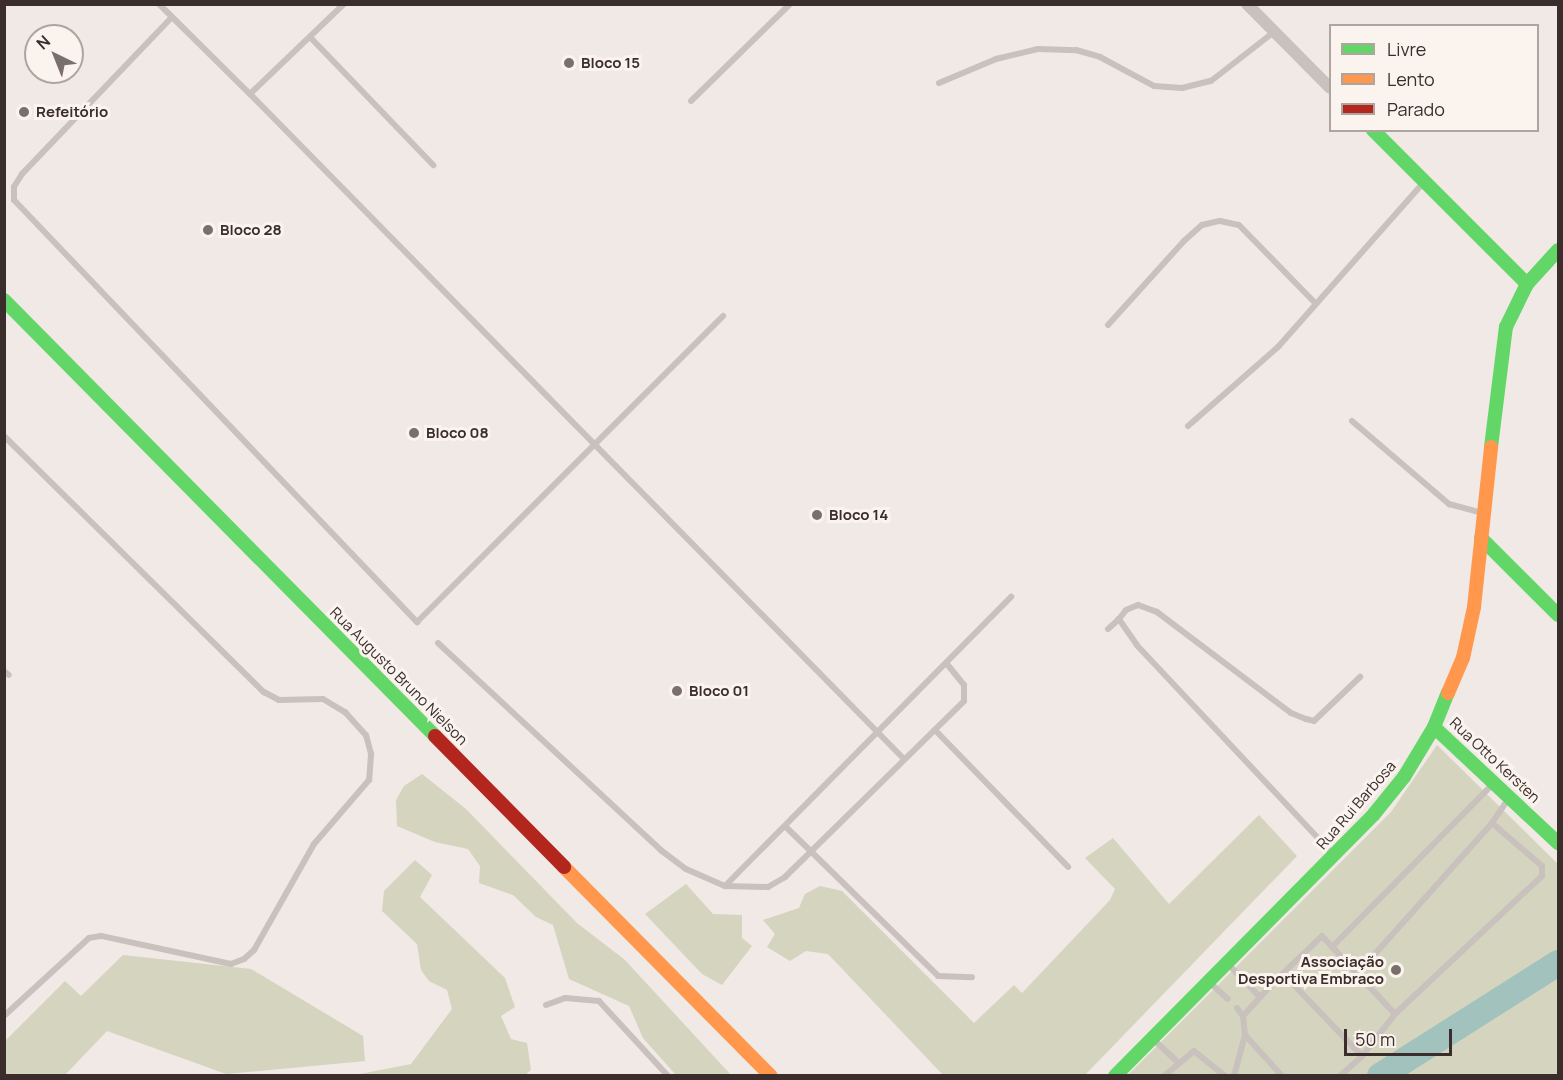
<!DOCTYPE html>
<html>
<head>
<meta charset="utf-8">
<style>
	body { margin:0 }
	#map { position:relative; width:1563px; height:1080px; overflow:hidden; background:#f0e9e5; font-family:Manrope,sans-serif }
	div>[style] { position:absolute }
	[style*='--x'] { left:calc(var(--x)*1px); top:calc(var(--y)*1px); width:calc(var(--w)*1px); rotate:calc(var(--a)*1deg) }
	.green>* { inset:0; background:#d4d4bf }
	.river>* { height:26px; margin:-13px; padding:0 13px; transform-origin:13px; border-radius:13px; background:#a1c2bd }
	.lane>* { height:6px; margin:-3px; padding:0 3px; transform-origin:3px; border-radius:3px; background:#c9c1bd }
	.street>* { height:12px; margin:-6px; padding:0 6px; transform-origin:6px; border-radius:6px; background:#c9c1bd }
	.fast>* { height:14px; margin:-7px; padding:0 7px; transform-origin:7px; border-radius:7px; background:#63d668 }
	.slow>* { height:14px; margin:-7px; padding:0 7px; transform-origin:7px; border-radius:7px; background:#ff974d }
	.jam>* { height:14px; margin:-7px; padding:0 7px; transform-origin:7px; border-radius:7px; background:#b3261e }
	.dots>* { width:16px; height:16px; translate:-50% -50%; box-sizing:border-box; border:3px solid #fbf3ee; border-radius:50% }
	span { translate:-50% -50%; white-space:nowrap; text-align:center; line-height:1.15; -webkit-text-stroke:6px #fbf3ee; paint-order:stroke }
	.poi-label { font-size:15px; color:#3a2d2b; font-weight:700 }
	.left { translate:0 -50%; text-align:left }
	.right { translate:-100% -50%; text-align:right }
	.street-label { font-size:15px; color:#3a2d2b }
	.frame { position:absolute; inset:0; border:6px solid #3a2d2b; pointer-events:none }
	.legend { position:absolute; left:1329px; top:24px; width:210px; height:108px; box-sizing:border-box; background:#fbf3ee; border:2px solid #aea4a0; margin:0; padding:8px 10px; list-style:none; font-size:18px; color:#3a2d2b }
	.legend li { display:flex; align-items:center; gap:12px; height:30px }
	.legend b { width:30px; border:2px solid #aea4a0 }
	.north { position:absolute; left:24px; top:24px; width:60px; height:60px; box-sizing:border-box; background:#fbf3ee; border:2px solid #aea4a0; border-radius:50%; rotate:317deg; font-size:16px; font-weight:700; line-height:24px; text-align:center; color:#3a2d2b }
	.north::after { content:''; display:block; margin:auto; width:21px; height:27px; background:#7a6f6c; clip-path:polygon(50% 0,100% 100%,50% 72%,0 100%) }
	.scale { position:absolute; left:1344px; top:1029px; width:108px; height:27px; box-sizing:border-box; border:3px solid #3a2d2b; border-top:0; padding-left:8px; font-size:18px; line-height:21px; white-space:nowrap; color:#3a2d2b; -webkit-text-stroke:4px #fbf3ee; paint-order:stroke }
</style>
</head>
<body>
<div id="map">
	<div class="green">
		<i style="clip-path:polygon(1437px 745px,1558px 864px,1558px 1075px,1127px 1076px,1391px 812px)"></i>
		<i style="clip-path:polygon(422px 774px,466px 809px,577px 923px,625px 960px,731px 1075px,676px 1075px,643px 1038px,629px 1006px,569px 979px,553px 925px,536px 917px,513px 895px,479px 883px,480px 866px,468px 849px,435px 842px,397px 826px,396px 800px,404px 786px)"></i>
		<i style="clip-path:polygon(1259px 815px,1297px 856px,1085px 1075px,943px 1075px,828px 954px,806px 951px,790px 961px,767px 947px,775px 934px,763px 920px,799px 908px,805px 894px,820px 886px,842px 891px,974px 1023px,1014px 985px,1022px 993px,1110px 900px,1115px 889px,1085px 858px,1113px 838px,1169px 904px)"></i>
		<i style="clip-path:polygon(415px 860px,432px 875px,420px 897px,505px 978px,515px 1007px,501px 1016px,511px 1039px,527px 1043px,531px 1070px,525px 1075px,355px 1075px,411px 1064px,452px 1009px,447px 990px,429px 981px,421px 970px,417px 944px,382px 911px,384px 891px)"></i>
		<i style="clip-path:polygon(686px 884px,713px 914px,742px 915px,742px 938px,752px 946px,722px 985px,702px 974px,645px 914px)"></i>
		<i style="clip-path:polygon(123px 955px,251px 969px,363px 1036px,365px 1061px,226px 1074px,107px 1031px,65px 1075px,5px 1075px,5px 1041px,65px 981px,81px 996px)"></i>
	</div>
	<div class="river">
		<i style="--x:1380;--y:1076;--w:211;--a:-32.4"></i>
	</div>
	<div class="lane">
		<i style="--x:159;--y:4;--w:128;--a:44.7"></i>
		<i style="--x:250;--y:94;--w:130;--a:-43.8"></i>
		<i style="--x:172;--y:17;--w:217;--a:133.7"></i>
		<i style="--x:22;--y:174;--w:15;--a:122"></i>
		<i style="--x:14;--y:187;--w:13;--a:90"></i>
		<i style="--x:14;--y:200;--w:584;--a:46.32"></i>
		<i style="--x:417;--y:622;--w:433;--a:-45"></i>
		<i style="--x:310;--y:37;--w:178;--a:46.1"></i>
		<i style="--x:939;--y:83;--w:62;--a:-22.8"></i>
		<i style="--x:996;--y:59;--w:43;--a:-13.4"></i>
		<i style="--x:1038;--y:49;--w:38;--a:2"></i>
		<i style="--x:1076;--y:50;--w:25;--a:16"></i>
		<i style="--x:1100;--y:57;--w:61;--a:28.2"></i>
		<i style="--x:1154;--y:86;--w:28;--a:4"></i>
		<i style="--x:1182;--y:88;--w:30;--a:-14"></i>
		<i style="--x:1211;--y:81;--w:80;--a:-37.9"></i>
		<i style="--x:250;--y:94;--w:933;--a:45.48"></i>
		<i style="--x:691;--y:101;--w:139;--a:-44.4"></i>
		<i style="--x:1108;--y:325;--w:113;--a:-47.9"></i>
		<i style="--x:1184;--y:241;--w:24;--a:-42"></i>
		<i style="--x:1202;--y:225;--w:18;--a:-13"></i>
		<i style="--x:1220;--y:221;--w:19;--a:12"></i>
		<i style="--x:1239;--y:225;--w:110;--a:45.7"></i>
		<i style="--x:1352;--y:421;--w:128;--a:40.6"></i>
		<i style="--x:1449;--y:504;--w:34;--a:15"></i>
		<i style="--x:1188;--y:426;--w:120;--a:-41.3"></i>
		<i style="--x:1278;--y:347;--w:219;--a:-48.5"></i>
		<i style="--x:4;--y:436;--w:365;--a:44.6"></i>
		<i style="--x:264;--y:692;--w:17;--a:28"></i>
		<i style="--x:279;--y:700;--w:44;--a:-1.3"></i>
		<i style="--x:323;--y:699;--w:26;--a:31"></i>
		<i style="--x:345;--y:712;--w:31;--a:48"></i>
		<i style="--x:366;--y:735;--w:20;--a:75"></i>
		<i style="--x:371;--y:754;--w:26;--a:94"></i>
		<i style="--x:369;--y:780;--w:84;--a:130.7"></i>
		<i style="--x:314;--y:844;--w:122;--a:119.5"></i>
		<i style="--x:254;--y:950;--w:13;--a:138"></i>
		<i style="--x:244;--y:959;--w:14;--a:159"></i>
		<i style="--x:231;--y:964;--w:133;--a:-167.8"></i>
		<i style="--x:101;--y:936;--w:12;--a:171"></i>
		<i style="--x:89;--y:938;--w:115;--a:137.5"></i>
		<i style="--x:1108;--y:629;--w:15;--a:-42"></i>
		<i style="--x:438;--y:643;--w:306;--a:42.9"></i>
		<i style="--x:662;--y:851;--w:30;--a:37"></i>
		<i style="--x:686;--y:869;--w:43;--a:23.6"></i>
		<i style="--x:725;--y:886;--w:43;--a:1.3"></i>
		<i style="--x:768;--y:887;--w:20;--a:-30"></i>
		<i style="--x:785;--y:877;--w:251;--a:-44.5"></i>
		<i style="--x:964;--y:701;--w:16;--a:-90"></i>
		<i style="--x:964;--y:685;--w:28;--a:-129"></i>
		<i style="--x:4;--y:671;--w:6;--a:39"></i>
		<i style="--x:935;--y:730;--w:191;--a:45.8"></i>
		<i style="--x:785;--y:826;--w:214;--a:44.4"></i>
		<i style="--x:938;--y:976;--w:34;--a:2"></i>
		<i style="--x:1332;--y:853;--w:285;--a:-133.2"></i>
		<i style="--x:1137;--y:645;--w:32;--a:-125"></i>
		<i style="--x:1119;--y:619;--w:11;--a:-52"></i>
		<i style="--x:1126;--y:610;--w:13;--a:-23"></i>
		<i style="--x:1138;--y:605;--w:20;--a:20"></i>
		<i style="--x:1157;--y:612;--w:168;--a:37"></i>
		<i style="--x:1291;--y:713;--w:16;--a:22"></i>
		<i style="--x:1306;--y:719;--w:8;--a:14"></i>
		<i style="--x:1314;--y:721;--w:64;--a:-43.7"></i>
		<i style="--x:725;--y:886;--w:407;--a:-45.3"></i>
		<i style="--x:1332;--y:947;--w:231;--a:-45.4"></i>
		<i style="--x:1228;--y:964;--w:45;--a:45.9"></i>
		<i style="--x:1357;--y:974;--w:203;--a:-48.2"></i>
		<i style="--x:1209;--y:982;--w:25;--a:42"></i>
		<i style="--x:1274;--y:982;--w:66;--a:-43.8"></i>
		<i style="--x:1322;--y:936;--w:107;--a:46.9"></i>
		<i style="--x:1395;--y:1014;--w:202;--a:-43.2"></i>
		<i style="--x:1542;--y:876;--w:10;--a:-90"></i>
		<i style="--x:1542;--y:866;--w:66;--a:-139.3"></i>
		<i style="--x:1492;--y:823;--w:30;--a:-56"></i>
		<i style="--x:546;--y:1005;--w:20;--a:-20"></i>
		<i style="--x:565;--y:998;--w:34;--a:5"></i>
		<i style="--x:599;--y:1001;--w:102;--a:47.4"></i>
		<i style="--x:1237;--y:1008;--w:10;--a:53"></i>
		<i style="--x:1245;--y:1035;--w:55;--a:47.9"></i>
		<i style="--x:1154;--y:1040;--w:33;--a:43"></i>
		<i style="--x:1164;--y:1076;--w:39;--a:-40"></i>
		<i style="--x:1194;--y:1051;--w:40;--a:39"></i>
		<i style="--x:1234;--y:1076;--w:42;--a:-75"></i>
		<i style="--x:1245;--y:1035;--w:19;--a:-96"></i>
		<i style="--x:1243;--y:1016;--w:46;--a:-47.6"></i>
		<i style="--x:1274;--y:982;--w:18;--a:3"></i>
		<i style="--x:1292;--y:983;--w:101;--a:46.2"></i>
		<i style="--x:1340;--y:1076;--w:30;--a:-42"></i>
		<i style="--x:1362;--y:1056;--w:53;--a:-51.8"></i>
	</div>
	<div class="street">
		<i style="--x:1247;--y:4;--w:118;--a:45.3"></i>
	</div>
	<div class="fast">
		<i style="--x:1373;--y:130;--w:218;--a:45"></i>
		<i style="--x:4;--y:300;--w:613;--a:45.33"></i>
		<i style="--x:1491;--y:447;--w:121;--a:-82.9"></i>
		<i style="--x:1506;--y:327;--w:48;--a:-64"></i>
		<i style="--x:1527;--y:284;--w:46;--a:-47.6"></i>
		<i style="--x:1481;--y:538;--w:109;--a:45"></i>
		<i style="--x:1434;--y:727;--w:170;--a:43.1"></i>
		<i style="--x:1115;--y:1076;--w:368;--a:-45.3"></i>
		<i style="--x:1374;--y:814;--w:48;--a:-51"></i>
		<i style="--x:1404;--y:777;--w:58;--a:-59"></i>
		<i style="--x:1434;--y:727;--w:37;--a:-68"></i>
	</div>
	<div class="slow">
		<i style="--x:1448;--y:693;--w:38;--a:-67"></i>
		<i style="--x:1463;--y:658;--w:52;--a:-77.8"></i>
		<i style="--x:1474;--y:607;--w:161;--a:-83.9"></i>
		<i style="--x:564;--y:867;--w:294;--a:45.3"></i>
	</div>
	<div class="jam">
		<i style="--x:435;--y:736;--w:184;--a:45.4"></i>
	</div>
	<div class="dots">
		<i style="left:569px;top:63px;background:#7a6f6c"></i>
		<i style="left:24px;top:112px;background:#7a6f6c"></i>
		<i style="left:208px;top:230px;background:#7a6f6c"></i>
		<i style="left:414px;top:433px;background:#7a6f6c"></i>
		<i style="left:817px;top:515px;background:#7a6f6c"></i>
		<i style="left:677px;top:691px;background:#7a6f6c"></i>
		<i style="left:1396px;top:970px;background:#7a6f6c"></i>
	</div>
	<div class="poi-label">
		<span class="left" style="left:581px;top:63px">Bloco 15</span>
		<span class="left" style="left:36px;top:112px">Refeitório</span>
		<span class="left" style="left:220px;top:230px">Bloco 28</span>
		<span class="left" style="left:426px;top:433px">Bloco 08</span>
		<span class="left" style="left:829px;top:515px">Bloco 14</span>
		<span class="left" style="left:689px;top:691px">Bloco 01</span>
		<span class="right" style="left:1384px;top:970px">Associação<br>Desportiva Embraco</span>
	</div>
	<div class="street-label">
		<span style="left:399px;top:676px;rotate:45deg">Rua Augusto Bruno Nielson</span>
		<span style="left:1495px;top:760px;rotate:43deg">Rua Otto Kersten</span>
		<span style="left:1356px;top:805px;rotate:-49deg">Rua Rui Barbosa</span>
	</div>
	<div class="frame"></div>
	<ul class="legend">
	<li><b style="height:8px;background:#63d668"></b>Livre</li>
	<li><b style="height:8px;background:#ff974d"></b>Lento</li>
	<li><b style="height:8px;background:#b3261e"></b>Parado</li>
	</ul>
	<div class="north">N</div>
	<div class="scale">50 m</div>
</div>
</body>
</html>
